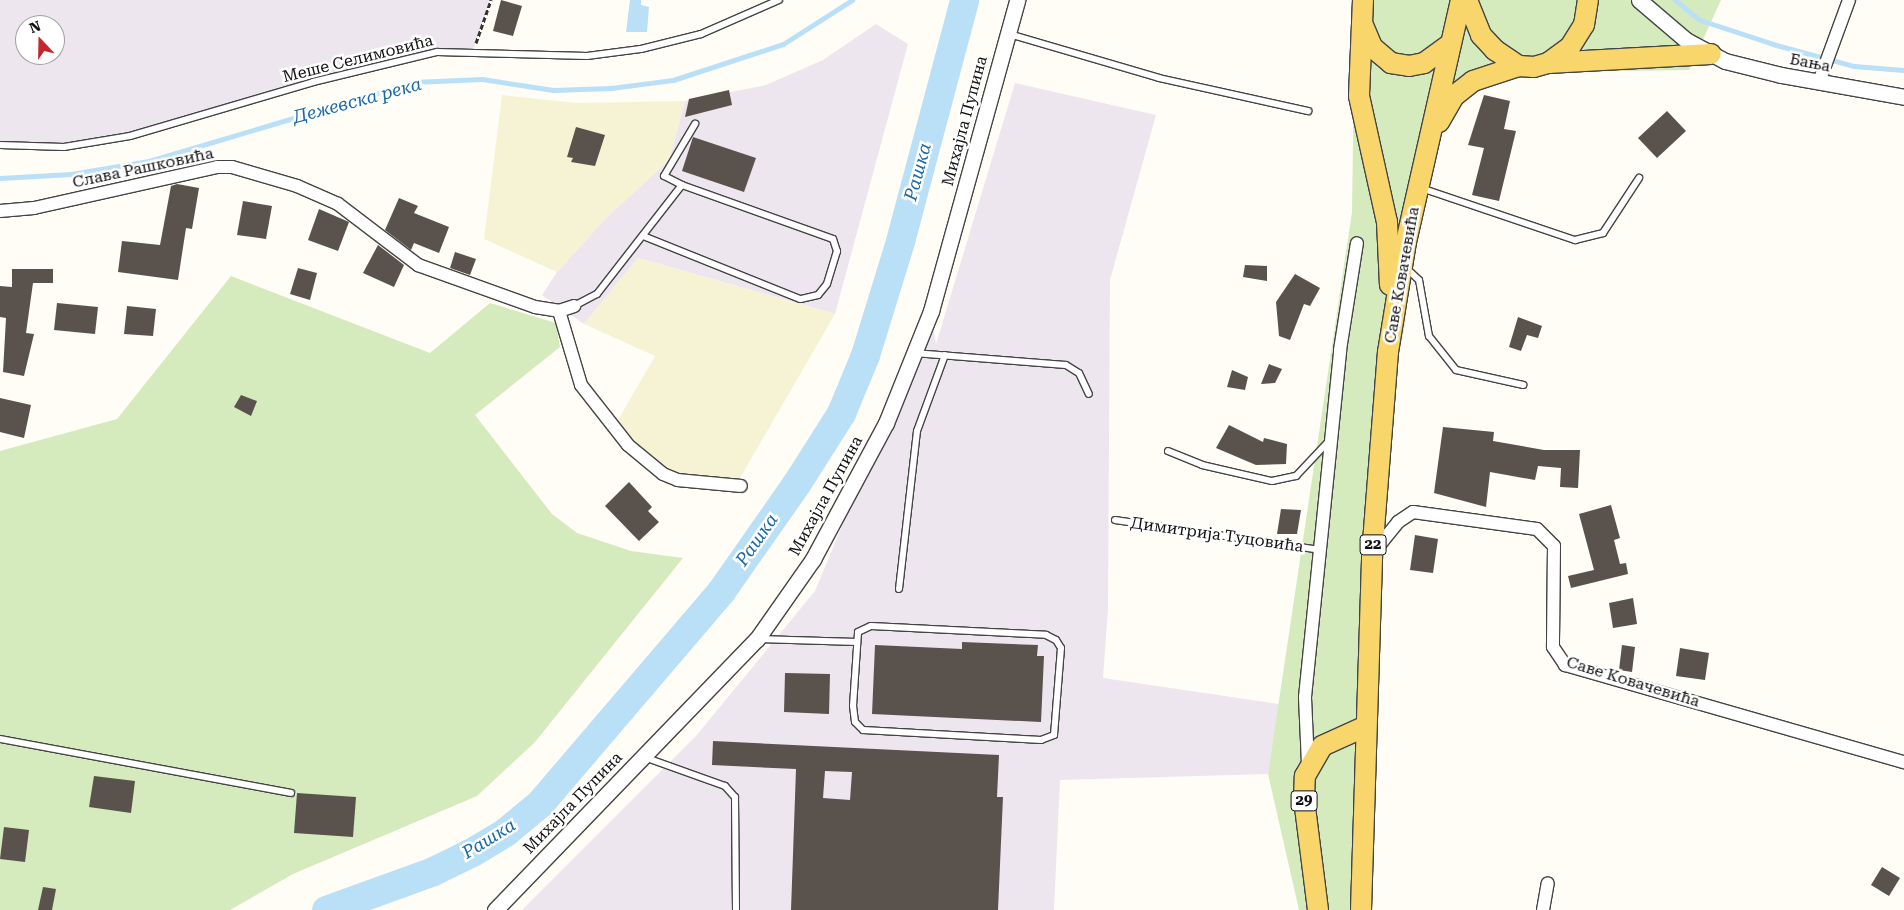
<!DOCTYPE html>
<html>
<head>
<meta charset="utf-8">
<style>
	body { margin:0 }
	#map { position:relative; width:1904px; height:910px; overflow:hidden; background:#fffdf5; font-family:"Roboto Serif",serif }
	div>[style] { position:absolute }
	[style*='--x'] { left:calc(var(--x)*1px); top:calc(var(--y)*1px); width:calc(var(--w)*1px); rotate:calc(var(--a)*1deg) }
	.industrial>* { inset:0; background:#eee6ef }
	.farmland>* { inset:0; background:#f6f3d4 }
	.green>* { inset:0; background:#d5ebbd }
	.water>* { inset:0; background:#b9e0f7 }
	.stream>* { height:5px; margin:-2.5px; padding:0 2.5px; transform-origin:2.5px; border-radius:2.5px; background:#b9e0f7 }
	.river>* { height:29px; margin:-14.5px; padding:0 14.5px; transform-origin:14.5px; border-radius:14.5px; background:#b9e0f7 }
	.building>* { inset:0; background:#5a524d }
	.path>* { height:3px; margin-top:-1.5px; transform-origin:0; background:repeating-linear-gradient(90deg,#333 0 5px,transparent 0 7.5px) }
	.roads { filter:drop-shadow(1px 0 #444) drop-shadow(-1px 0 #444) drop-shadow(0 1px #444) drop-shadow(0 -1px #444) }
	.service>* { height:6px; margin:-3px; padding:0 3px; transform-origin:3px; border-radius:3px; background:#fff }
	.minor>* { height:12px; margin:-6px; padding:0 6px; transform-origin:6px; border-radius:6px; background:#fff }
	.tertiary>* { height:15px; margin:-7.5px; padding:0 7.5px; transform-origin:7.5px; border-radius:7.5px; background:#fff }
	.primary>* { height:20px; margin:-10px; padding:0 10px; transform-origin:10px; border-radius:10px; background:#f9d66b }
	span { translate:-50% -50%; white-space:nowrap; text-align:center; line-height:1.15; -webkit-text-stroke:5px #fff; paint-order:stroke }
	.shield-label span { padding:1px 4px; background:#fff; border:1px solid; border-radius:4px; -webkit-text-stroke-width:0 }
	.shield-label { font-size:15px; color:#111; font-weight:700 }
	.street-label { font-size:16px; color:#111 }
	.water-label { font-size:18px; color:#1768a6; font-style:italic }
	.north { position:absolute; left:15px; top:15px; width:50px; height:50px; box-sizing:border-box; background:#fff; border:1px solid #a0a0a0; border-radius:50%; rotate:339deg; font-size:14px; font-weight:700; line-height:20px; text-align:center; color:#111 }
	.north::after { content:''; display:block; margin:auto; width:18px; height:22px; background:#c4262e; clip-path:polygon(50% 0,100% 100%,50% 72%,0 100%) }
</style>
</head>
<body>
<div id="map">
	<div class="industrial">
		<i style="clip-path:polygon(evenodd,0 0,490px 0,473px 51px,403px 59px,130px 136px,64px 147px,0 145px,0 0,25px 25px,55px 25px,55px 55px,25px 55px,25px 25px)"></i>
		<i style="clip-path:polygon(876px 24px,908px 44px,835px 314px,638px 258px,584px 324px,542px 295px,557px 272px,606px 218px,669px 160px,685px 101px,766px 85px,823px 60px)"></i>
		<i style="clip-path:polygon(1015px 83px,1156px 115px,1110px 280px,1108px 609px,1103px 678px,1279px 704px,1268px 774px,1060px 780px,1054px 910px,522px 910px,696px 736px,815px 591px,931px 311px,936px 344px)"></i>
	</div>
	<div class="farmland">
		<i style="clip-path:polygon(502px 95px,577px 103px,685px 101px,669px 160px,606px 218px,557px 272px,484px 239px)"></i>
		<i style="clip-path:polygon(638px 258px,835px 314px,733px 490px,667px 485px,610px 434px,655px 356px,584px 324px)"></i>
	</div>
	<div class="green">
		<i style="clip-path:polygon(1355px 0,1721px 0,1689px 70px,1562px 72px,1499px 81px,1470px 92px,1444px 116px,1412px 244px,1405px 324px,1393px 385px,1380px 542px,1369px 910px,1299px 910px,1268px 774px,1352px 212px)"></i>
		<i style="clip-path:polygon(231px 276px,430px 353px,490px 303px,556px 323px,560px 347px,475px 415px,552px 514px,577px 533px,631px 551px,683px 558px,535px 742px,477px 796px,293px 874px,230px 910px,0 910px,0 451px,117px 419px)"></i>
	</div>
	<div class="water">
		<i style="clip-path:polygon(630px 0,641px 0,641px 5px,649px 7px,647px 32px,626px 32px)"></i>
	</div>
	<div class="stream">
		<i style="--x:1675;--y:0;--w:32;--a:39"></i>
		<i style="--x:1700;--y:20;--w:80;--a:18.2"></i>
		<i style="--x:1776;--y:45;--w:81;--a:15.1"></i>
		<i style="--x:1854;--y:66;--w:50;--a:4.6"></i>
		<i style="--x:0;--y:178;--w:71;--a:-3.2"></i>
		<i style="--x:71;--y:174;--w:79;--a:-9.5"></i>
		<i style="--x:149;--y:161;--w:277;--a:-16.6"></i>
		<i style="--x:414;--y:82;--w:68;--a:-2.5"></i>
		<i style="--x:482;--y:79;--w:72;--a:8.8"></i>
		<i style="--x:553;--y:90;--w:58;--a:-2"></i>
		<i style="--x:611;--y:88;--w:63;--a:-7.4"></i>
		<i style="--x:673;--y:80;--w:116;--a:-18.1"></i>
		<i style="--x:783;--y:44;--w:82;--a:-32.5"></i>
	</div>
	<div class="river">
		<i style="--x:326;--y:910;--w:114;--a:-20"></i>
		<i style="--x:433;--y:871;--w:43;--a:-26"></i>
		<i style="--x:472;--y:852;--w:39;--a:-31"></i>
		<i style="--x:505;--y:832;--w:45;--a:-39.6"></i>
		<i style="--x:540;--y:803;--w:279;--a:-49.5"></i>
		<i style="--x:721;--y:591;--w:131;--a:-55"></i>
		<i style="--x:796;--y:484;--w:84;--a:-57.6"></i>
		<i style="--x:841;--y:413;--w:63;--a:-67.5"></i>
		<i style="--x:865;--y:355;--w:119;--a:-72.9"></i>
		<i style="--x:900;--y:241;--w:249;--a:-75.1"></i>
	</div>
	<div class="building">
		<i style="clip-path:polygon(501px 0,522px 6px,513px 36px,493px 31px)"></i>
		<i style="clip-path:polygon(729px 90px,732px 105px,685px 117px,689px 99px)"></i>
		<i style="clip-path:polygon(1484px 95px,1510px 101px,1504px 129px,1516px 131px,1499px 201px,1472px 195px,1484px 148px,1468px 145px)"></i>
		<i style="clip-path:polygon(1667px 111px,1686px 131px,1657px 158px,1638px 138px)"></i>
		<i style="clip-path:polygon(576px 127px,605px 135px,595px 166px,571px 162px,573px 158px,567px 157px)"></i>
		<i style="clip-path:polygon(693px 137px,756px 158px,744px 192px,682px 171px)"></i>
		<i style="clip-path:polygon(177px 184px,199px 188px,192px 229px,186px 228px,178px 280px,118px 272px,122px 241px,160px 245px,171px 186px)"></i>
		<i style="clip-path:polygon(399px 198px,418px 206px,414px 213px,449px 227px,439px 253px,414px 243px,411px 250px,385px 230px)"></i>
		<i style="clip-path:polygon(243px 201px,272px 206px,266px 239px,237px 235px)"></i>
		<i style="clip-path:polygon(319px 209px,349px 222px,338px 251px,308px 240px)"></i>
		<i style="clip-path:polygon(378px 245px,404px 265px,394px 287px,363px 273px)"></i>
		<i style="clip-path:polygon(455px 252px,476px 259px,470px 275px,450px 268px)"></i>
		<i style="clip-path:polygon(1245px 265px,1267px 266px,1267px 281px,1243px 277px)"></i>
		<i style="clip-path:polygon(298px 268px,317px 273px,310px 300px,290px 294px)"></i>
		<i style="clip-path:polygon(12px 269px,53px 269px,53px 283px,33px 283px,26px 333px,34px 334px,24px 376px,3px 372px,6px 318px,0 317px,0 286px,12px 287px)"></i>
		<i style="clip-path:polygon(1295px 274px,1320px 288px,1310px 306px,1304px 304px,1290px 340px,1279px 336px,1276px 302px)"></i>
		<i style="clip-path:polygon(57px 303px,98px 307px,95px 334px,54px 330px)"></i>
		<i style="clip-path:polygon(127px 306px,156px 309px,153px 336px,124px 334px)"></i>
		<i style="clip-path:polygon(1518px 317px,1542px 326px,1538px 338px,1527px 335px,1521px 351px,1509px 347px)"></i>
		<i style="clip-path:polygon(1269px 364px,1282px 369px,1275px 383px,1261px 384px)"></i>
		<i style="clip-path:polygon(1232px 370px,1248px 377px,1245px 390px,1227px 387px)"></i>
		<i style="clip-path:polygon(241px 395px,257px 401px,251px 416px,234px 407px)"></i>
		<i style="clip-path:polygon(0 398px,31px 405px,24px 438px,0 432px)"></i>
		<i style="clip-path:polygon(1229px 425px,1263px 442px,1264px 438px,1287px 444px,1286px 464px,1256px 465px,1216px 448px)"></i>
		<i style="clip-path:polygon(1443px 427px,1494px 432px,1493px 441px,1544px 450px,1580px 450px,1578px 488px,1560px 487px,1561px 468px,1538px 466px,1535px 480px,1490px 472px,1486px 507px,1434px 493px)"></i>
		<i style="clip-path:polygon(629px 482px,652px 507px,648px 511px,659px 522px,639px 541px,605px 506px)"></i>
		<i style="clip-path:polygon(1611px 505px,1620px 538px,1614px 540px,1620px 564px,1626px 563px,1628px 574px,1571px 588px,1568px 576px,1594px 570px,1579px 514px)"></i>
		<i style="clip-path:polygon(1281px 509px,1301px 510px,1297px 534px,1277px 534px)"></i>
		<i style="clip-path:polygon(1415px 535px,1438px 539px,1433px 573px,1410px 570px)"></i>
		<i style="clip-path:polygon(1633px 598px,1637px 624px,1613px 628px,1609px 603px)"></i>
		<i style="clip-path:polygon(962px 642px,1038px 645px,1037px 656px,1044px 656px,1041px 722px,872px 714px,875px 645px,962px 649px)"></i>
		<i style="clip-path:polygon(1622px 645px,1635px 647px,1632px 672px,1619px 670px)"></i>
		<i style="clip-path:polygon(1680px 648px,1709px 653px,1705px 680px,1676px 676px)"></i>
		<i style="clip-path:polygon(785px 673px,830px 674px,829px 714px,784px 712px)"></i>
		<i style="clip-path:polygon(evenodd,713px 741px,999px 755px,997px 797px,1003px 797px,998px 910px,791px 910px,796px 769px,712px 765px,713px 741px,825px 771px,852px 772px,850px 800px,823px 798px,825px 771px)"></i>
		<i style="clip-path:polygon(94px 776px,135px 781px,131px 813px,89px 807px)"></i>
		<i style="clip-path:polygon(297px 793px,356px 797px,353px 837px,294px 833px)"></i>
		<i style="clip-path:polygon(4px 827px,29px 830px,25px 862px,0 859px)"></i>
		<i style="clip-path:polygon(1882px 867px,1900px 878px,1889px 896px,1871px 885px)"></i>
		<i style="clip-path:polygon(43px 887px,56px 889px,52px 910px,38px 910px)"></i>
	</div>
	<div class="path">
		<i style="--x:476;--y:43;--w:46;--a:-70.8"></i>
	</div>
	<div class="roads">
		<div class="service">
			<i style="--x:1009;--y:34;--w:156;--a:16.3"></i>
			<i style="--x:1159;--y:78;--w:153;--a:12.5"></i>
			<i style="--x:0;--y:145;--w:64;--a:1.8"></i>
			<i style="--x:64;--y:147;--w:67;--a:-9.5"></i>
			<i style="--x:130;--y:136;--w:191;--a:-16.4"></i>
			<i style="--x:313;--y:82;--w:128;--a:-13.6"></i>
			<i style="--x:437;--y:52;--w:150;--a:1.5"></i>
			<i style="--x:587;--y:56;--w:54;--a:-7.4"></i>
			<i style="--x:641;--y:49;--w:62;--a:-14"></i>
			<i style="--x:701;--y:34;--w:85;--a:-23.6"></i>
			<i style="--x:682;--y:185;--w:20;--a:-153"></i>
			<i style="--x:664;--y:176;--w:61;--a:-59.2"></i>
			<i style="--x:1421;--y:188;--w:163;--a:18.7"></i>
			<i style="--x:1575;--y:240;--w:29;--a:-14"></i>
			<i style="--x:1603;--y:233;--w:66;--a:-56.8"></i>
			<i style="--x:1405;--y:267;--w:19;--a:43"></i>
			<i style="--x:1419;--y:280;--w:57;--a:79.9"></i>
			<i style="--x:1429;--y:336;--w:43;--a:51.5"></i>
			<i style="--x:1456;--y:370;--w:69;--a:12.6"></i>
			<i style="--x:574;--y:306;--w:26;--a:-28"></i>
			<i style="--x:597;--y:294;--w:138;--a:-52.1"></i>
			<i style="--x:682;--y:185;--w:160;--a:19.7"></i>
			<i style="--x:833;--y:239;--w:13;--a:72"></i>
			<i style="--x:837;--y:251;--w:34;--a:107"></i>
			<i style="--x:827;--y:284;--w:14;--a:129"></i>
			<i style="--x:818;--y:295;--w:18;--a:167"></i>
			<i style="--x:800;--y:299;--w:169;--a:-158.1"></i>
			<i style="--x:914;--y:353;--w:152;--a:4.5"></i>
			<i style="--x:1066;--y:365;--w:15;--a:32"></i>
			<i style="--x:1079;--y:373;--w:23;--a:65"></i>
			<i style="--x:1168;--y:451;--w:37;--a:22"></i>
			<i style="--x:1202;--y:465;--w:72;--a:12.9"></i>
			<i style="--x:1272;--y:481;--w:25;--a:-12"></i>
			<i style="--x:1296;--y:476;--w:48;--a:-46.7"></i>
			<i style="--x:1115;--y:520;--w:207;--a:8.3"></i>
			<i style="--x:899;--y:589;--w:159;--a:-83.5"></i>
			<i style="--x:917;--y:431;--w:81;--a:-69.8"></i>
			<i style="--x:871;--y:626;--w:175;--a:2.9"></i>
			<i style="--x:1046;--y:635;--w:11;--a:27"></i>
			<i style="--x:1056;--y:640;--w:9;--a:58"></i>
			<i style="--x:1061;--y:648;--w:87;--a:94.6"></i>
			<i style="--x:1054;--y:735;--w:14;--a:159"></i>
			<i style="--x:1041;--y:740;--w:178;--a:-176.8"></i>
			<i style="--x:863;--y:730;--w:11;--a:-135"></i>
			<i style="--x:855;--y:722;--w:16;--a:-97"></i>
			<i style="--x:853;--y:706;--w:74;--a:-86.1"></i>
			<i style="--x:858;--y:632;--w:14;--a:-25"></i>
			<i style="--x:758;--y:639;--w:99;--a:1.7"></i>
			<i style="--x:0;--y:739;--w:296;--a:10.5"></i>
			<i style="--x:644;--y:757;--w:86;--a:19.7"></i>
			<i style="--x:725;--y:786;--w:15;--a:48"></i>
			<i style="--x:735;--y:797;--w:113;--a:89.5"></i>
		</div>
		<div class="minor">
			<i style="--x:1819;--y:82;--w:87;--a:-69.9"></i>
			<i style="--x:0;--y:211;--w:34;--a:-5"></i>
			<i style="--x:34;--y:208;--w:188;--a:-12.6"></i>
			<i style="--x:217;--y:167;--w:15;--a:0"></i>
			<i style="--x:232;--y:167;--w:68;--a:16.3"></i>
			<i style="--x:297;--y:186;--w:45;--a:23.7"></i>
			<i style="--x:338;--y:204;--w:101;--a:37.3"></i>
			<i style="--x:418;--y:265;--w:124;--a:19.7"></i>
			<i style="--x:535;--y:307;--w:24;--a:9"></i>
			<i style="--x:559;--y:311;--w:16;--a:-18"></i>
			<i style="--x:559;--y:311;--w:77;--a:73.4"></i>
			<i style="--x:581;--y:385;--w:76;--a:51.9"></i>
			<i style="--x:628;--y:445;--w:45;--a:39.6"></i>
			<i style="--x:663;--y:474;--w:16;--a:22"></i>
			<i style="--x:678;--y:480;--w:63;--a:5.4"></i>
			<i style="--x:1373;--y:553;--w:40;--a:-51"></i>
			<i style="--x:1398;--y:522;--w:18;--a:-34"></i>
			<i style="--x:1413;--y:512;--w:125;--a:7.8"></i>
			<i style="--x:1537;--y:529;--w:24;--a:45"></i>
			<i style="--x:1554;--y:546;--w:101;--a:90.6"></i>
			<i style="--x:1553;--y:647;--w:22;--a:56"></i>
			<i style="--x:1565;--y:665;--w:353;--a:16"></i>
			<i style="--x:1308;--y:764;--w:67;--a:-92.6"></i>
			<i style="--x:1305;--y:697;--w:349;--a:-84.2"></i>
			<i style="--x:1340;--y:350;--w:108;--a:-81"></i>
			<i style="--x:1543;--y:910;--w:27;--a:-80"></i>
		</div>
		<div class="tertiary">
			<i style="--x:1639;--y:0;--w:62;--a:40.4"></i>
			<i style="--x:1686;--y:40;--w:44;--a:28.3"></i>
			<i style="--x:1725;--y:61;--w:58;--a:14"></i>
			<i style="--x:1781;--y:75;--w:125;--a:10.1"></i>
			<i style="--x:495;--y:910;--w:377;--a:-46"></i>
			<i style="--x:757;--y:639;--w:98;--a:-55"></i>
			<i style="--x:813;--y:559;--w:154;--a:-61.8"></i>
			<i style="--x:886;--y:423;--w:121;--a:-68.1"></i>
			<i style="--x:931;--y:311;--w:323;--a:-74.5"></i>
		</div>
		<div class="primary">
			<i style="--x:1363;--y:0;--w:96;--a:92.4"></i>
			<i style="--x:1359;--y:96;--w:129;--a:77.5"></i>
			<i style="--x:1387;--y:222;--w:63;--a:87.3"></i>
			<i style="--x:1467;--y:0;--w:38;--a:68"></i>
			<i style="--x:1481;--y:35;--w:21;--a:47"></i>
			<i style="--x:1495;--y:50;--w:29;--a:34"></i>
			<i style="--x:1519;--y:66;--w:15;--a:4"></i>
			<i style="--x:1534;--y:67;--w:15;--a:-16"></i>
			<i style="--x:1548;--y:63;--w:27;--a:-36"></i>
			<i style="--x:1570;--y:47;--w:26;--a:-58"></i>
			<i style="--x:1584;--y:25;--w:25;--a:-81"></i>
			<i style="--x:1362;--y:23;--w:26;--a:67"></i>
			<i style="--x:1372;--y:47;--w:25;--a:40"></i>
			<i style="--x:1391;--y:63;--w:18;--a:9"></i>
			<i style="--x:1409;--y:66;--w:15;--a:-11"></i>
			<i style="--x:1424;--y:63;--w:31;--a:-36"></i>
			<i style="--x:1548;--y:63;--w:163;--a:-3.2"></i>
			<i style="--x:1439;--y:122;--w:30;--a:-60"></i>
			<i style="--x:1454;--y:96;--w:24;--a:-38"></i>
			<i style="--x:1473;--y:81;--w:48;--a:-18.1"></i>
			<i style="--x:1318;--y:910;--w:112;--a:-97.2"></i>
			<i style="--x:1304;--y:799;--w:23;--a:-88"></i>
			<i style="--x:1305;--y:776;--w:34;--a:-60"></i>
			<i style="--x:1322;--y:746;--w:48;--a:-24.4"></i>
			<i style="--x:1361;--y:910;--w:355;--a:-88.2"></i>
			<i style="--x:1372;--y:555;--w:204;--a:-85.5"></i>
			<i style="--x:1388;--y:352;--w:111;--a:-80.7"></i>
			<i style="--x:1406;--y:242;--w:248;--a:-77.2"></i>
		</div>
	</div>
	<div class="shield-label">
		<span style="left:1373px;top:545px">22</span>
		<span style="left:1304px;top:801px">29</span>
	</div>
	<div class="street-label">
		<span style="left:358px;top:59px;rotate:-14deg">Меше Селимовића</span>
		<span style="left:1810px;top:63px;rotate:11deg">Бања</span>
		<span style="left:965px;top:121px;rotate:-75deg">Михајла Пупина</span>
		<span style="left:143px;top:168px;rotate:-12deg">Слава Рашковића</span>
		<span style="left:1402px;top:275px;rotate:-80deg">Саве Ковачевића</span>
		<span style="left:826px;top:496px;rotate:-61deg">Михајла Пупина</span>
		<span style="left:1217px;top:535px;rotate:8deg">Димитрија Туцовића</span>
		<span style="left:1633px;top:682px;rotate:17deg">Саве Ковачевића</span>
		<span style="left:573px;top:803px;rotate:-46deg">Михајла Пупина</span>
	</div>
	<div class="water-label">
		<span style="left:357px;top:101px;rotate:-15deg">Дежевска река</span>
		<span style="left:918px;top:172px;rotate:-75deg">Рашка</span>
		<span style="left:757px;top:540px;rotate:-55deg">Рашка</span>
		<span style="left:489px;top:839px;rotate:-32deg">Рашка</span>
	</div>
	<div class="north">N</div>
</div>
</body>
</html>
